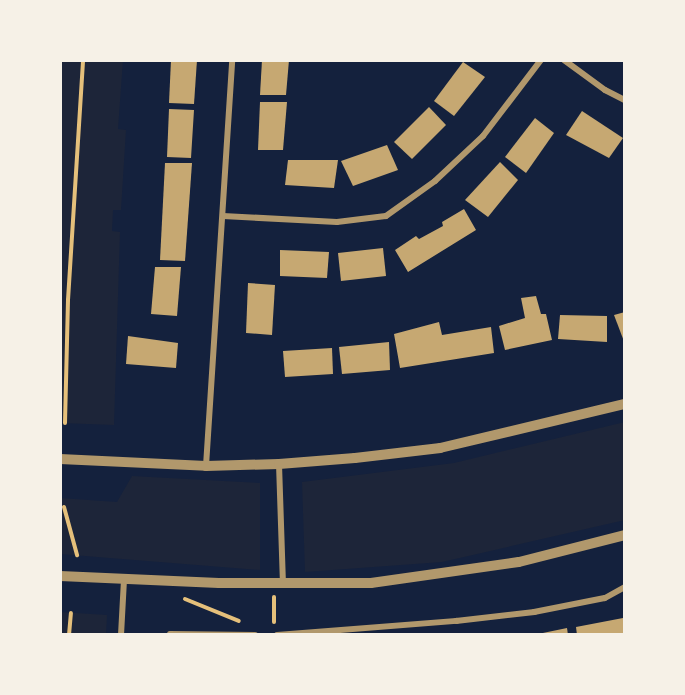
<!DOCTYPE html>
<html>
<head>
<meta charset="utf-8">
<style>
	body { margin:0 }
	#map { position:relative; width:685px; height:695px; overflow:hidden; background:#14213d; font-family:"Nunito Sans",sans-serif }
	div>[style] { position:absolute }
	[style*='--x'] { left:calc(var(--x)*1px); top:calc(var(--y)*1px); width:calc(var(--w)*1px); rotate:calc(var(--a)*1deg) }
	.green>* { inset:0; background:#1d2539 }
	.building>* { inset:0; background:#c6a872 }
	.path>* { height:4px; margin:-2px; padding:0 2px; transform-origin:2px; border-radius:2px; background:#e5c07b }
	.minor>* { height:6px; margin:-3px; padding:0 3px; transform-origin:3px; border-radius:3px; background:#b1986c }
	.tertiary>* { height:10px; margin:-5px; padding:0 5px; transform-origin:5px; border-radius:5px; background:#b1986c }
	span { translate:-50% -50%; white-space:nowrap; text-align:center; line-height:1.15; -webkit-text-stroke:6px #f6f1e7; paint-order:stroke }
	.frame { position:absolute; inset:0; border:62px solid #f6f1e7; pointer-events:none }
</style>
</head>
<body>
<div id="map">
	<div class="green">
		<i style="clip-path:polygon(60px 60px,123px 60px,118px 129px,126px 130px,121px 210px,113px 210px,112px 231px,120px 232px,114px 425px,60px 423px)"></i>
		<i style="clip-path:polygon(625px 422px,625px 520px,442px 562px,305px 572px,302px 482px,454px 463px)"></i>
		<i style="clip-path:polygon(132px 476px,260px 483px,260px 570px,60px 554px,60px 498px,117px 502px)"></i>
		<i style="clip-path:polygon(60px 612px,107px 615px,106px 635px,60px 635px)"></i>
	</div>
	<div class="building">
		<i style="clip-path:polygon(171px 60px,197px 60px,194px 104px,169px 103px)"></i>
		<i style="clip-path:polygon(262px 60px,289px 60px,286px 95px,260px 95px)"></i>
		<i style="clip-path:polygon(463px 62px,485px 77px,454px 116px,434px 101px)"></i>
		<i style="clip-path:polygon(260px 102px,287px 102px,283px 150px,258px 150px)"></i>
		<i style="clip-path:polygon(429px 107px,446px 125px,412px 159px,394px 142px)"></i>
		<i style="clip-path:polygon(169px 109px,194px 110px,191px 158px,167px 157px)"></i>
		<i style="clip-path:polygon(582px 111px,623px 138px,609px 158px,566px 135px)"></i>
		<i style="clip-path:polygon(535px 118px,554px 133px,526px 173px,505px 157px)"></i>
		<i style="clip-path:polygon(387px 145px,398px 170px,353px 186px,341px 161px)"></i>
		<i style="clip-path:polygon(288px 160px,338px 160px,334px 188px,285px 185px)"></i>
		<i style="clip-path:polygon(500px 162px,518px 180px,488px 217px,465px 200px)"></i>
		<i style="clip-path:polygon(165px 163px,192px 163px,185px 261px,160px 260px)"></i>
		<i style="clip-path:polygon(464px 209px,476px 230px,408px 272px,395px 250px,416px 236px,419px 239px,443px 226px,442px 222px)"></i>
		<i style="clip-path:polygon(383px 248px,386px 276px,341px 281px,338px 253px)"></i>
		<i style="clip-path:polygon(280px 250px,329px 252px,327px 278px,280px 276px)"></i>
		<i style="clip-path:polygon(155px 267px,181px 267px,177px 316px,151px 314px)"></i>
		<i style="clip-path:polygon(248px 283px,275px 285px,272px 335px,246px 333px)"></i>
		<i style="clip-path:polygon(536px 296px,541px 314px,546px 314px,552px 340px,505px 350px,499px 326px,525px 318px,521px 298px)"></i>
		<i style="clip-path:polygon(625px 312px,625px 344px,614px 315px)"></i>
		<i style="clip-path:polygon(560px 315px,607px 316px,607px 342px,558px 339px)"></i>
		<i style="clip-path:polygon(439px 322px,442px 335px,491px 327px,494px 353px,400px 368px,394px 334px)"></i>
		<i style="clip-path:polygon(128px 336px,178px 343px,176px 368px,126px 364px)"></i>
		<i style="clip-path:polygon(389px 342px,390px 370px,342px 374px,339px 347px)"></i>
		<i style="clip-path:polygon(332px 348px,333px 374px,285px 377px,283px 351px)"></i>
		<i style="clip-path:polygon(623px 618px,625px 635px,577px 635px,576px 627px)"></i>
		<i style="clip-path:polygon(567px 628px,568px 635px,539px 635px,538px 634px)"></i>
	</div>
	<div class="path">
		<i style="--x:65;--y:423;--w:123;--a:-88.6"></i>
		<i style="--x:68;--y:300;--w:240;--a:-86.4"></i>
		<i style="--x:64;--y:507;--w:50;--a:74.8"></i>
		<i style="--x:185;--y:599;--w:58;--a:22.2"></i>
		<i style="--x:274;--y:622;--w:25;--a:-90"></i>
		<i style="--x:69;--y:635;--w:22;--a:-85"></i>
	</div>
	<div class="minor">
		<i style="--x:564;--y:60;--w:51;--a:36.2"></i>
		<i style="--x:605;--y:90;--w:22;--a:27"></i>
		<i style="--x:223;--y:216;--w:114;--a:3"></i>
		<i style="--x:337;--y:222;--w:49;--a:-7"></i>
		<i style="--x:386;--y:216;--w:60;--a:-35.5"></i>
		<i style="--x:435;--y:181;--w:66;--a:-43.2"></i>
		<i style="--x:483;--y:136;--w:96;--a:-52.7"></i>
		<i style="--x:279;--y:464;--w:120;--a:88.1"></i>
		<i style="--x:206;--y:466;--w:407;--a:-86.3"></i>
		<i style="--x:170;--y:634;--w:85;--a:0.7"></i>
		<i style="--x:121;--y:635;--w:56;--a:-86.9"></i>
		<i style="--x:277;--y:635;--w:180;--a:-4.5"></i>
		<i style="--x:456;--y:621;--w:79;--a:-6.6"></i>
		<i style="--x:534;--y:612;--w:72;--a:-11.2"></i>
		<i style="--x:605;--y:598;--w:23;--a:-29"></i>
	</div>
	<div class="tertiary">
		<i style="--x:60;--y:459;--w:146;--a:2.7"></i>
		<i style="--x:206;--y:466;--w:73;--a:-1.6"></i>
		<i style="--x:279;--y:464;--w:76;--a:-4.5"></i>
		<i style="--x:355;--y:458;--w:86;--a:-6.7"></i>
		<i style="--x:440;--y:448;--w:190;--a:-13.4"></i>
		<i style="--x:60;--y:576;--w:159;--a:2.5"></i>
		<i style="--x:219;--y:583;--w:152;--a:0"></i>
		<i style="--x:371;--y:583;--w:149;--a:-8.1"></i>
		<i style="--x:519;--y:562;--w:109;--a:-14.3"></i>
	</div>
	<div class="frame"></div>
</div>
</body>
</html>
